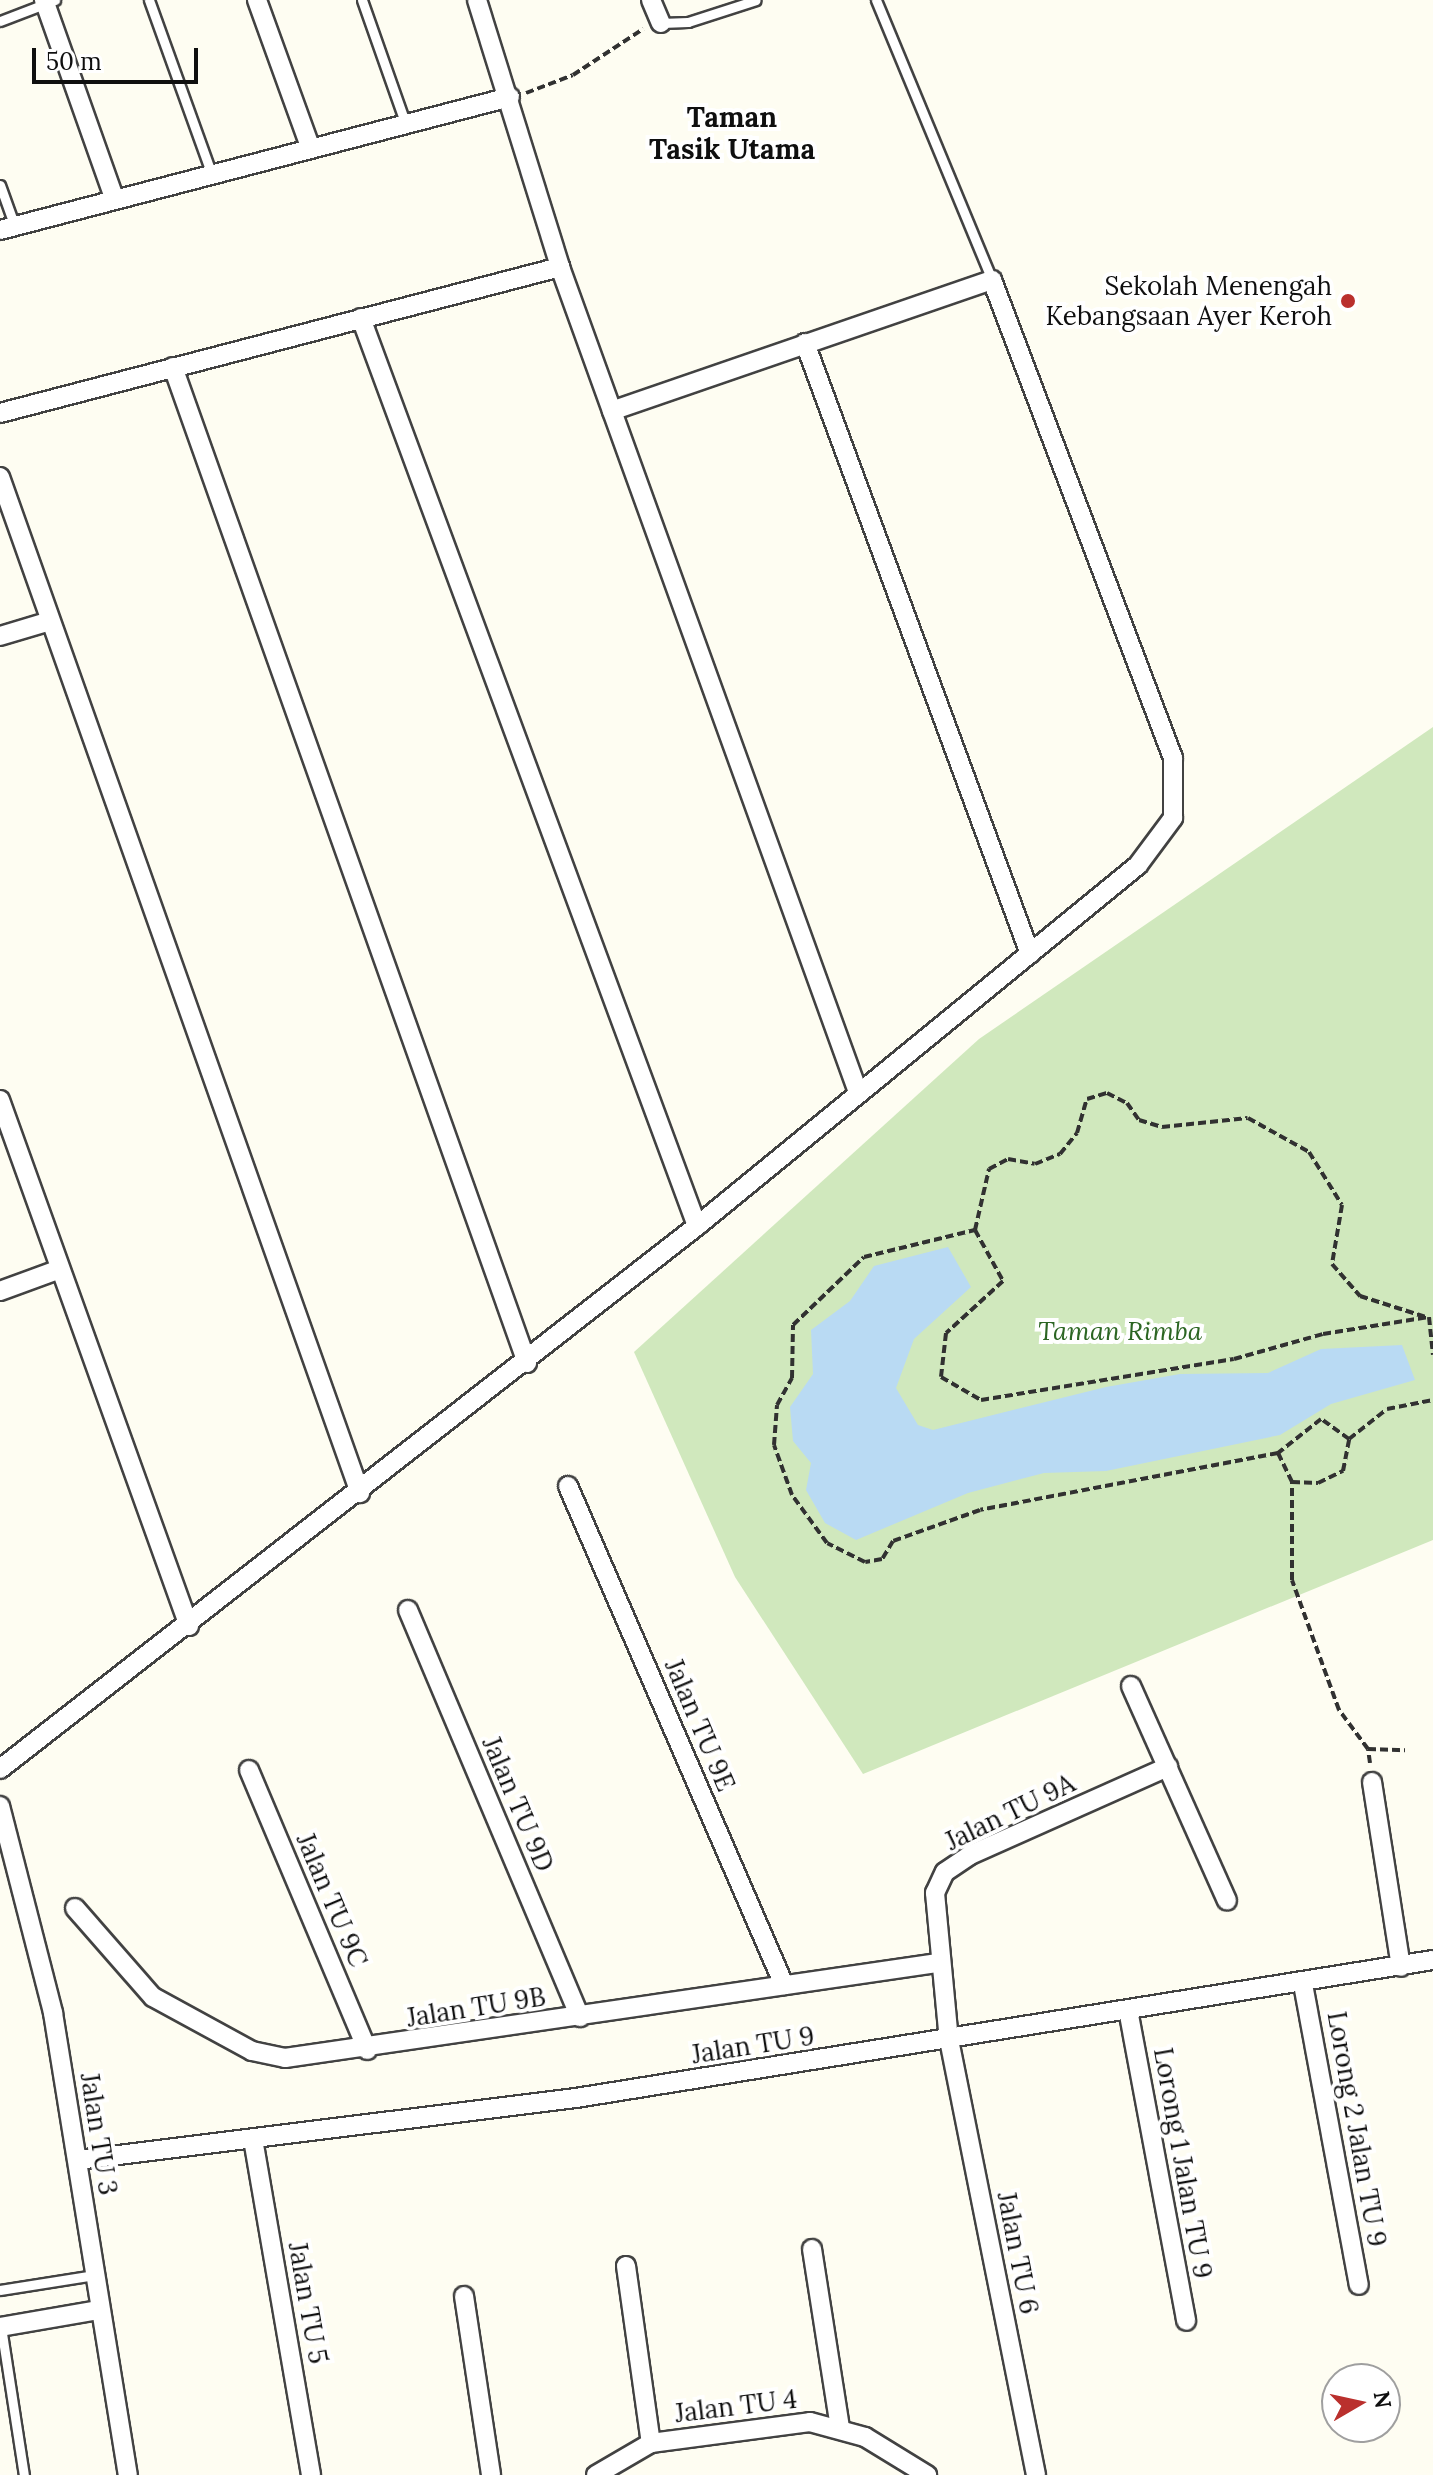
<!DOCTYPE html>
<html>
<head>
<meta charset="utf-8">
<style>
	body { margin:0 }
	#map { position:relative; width:1433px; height:2475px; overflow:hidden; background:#fefdf2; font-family:Lora,serif }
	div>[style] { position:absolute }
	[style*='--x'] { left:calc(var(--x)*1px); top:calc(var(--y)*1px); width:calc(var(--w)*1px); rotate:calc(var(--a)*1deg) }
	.green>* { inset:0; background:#d0e8bd }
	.water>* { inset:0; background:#b9daf3 }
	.path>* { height:4px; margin-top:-2px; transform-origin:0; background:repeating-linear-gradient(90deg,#313131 0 8px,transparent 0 12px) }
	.roads { filter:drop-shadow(2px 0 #424242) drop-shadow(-2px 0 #424242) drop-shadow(0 2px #424242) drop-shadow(0 -2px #424242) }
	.lane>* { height:9px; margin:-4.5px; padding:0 4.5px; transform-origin:4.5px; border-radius:4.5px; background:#fff }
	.street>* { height:18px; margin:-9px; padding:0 9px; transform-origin:9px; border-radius:9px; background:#fff }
	.dots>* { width:22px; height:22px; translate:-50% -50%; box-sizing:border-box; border:4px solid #fff; border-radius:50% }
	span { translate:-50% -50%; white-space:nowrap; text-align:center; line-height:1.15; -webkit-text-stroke:8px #fff; paint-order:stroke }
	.poi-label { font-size:26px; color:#0f0f0f }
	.right { translate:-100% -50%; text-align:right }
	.park-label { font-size:26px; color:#2b6522; font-style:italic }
	.street-label { font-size:26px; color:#0f0f0f }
	.neighbourhood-label { font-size:28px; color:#0f0f0f; font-weight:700 }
	.north { position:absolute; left:1321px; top:2363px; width:80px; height:80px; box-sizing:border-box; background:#fff; border:2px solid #9f9f9f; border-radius:50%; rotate:81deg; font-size:22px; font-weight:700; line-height:32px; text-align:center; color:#0f0f0f }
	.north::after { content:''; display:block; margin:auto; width:28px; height:36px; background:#ba302d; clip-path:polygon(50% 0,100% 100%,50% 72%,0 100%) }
	.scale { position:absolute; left:32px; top:48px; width:166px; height:36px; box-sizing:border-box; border:4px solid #0f0f0f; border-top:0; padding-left:10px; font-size:24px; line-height:28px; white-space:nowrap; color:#0f0f0f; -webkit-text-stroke:6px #fff; paint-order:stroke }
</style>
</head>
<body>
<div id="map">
	<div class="green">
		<i style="clip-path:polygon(1433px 727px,1433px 1540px,863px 1774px,735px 1577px,634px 1352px,979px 1039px)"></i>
	</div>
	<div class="water">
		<i style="clip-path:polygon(948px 1247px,971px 1287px,914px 1339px,896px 1388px,918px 1425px,933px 1430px,1106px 1387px,1180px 1374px,1268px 1373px,1321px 1349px,1402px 1345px,1415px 1380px,1331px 1404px,1280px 1435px,1106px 1471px,1044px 1473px,968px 1493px,856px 1540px,825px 1523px,806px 1490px,811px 1463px,793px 1441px,790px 1407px,813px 1374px,811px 1330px,850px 1301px,874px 1266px)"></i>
	</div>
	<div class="path">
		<i style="--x:526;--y:93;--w:50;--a:-21"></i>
		<i style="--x:573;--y:75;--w:84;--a:-33.3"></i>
		<i style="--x:975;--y:1230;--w:63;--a:-77.1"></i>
		<i style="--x:989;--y:1169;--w:21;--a:-28"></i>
		<i style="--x:1008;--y:1159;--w:27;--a:10"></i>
		<i style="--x:1035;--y:1164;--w:27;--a:-22"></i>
		<i style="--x:1060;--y:1154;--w:27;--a:-51"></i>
		<i style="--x:1077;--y:1133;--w:35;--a:-74"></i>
		<i style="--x:1087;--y:1099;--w:21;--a:-17"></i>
		<i style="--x:1107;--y:1093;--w:22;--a:27"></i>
		<i style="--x:1127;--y:1103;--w:21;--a:55"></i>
		<i style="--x:1139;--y:1120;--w:24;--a:17"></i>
		<i style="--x:1162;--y:1127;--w:86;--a:-6"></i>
		<i style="--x:1248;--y:1118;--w:70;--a:29.1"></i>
		<i style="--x:1309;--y:1152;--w:62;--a:58.1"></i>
		<i style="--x:1342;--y:1205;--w:60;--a:99.6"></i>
		<i style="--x:1332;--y:1264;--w:43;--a:48.8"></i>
		<i style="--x:1360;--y:1296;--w:69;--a:17.7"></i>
		<i style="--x:1349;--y:1439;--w:34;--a:-144"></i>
		<i style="--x:1321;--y:1419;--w:55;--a:141.7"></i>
		<i style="--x:1278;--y:1453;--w:303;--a:169.2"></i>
		<i style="--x:980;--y:1510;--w:92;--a:160.4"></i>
		<i style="--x:893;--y:1541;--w:21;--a:121"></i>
		<i style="--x:882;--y:1559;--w:17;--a:170"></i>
		<i style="--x:865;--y:1562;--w:42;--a:-153.4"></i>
		<i style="--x:827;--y:1543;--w:59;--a:-126.1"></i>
		<i style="--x:792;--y:1495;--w:53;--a:-109.8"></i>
		<i style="--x:774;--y:1445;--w:40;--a:-85.7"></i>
		<i style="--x:777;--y:1405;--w:31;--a:-61"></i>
		<i style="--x:792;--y:1378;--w:53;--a:-88.9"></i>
		<i style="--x:793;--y:1325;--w:98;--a:-43.8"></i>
		<i style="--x:864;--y:1257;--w:114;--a:-13.7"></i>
		<i style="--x:975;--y:1230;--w:58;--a:61.2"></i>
		<i style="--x:1003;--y:1281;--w:77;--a:137.6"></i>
		<i style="--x:946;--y:1333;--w:44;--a:96.5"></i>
		<i style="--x:941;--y:1377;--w:46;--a:29.9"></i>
		<i style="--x:981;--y:1400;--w:256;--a:-9.2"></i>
		<i style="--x:1234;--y:1359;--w:92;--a:-15.7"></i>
		<i style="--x:1323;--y:1334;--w:107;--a:-9.1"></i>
		<i style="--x:1429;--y:1317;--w:38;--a:84"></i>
		<i style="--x:1278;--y:1453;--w:32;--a:64"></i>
		<i style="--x:1368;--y:1749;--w:37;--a:2"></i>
		<i style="--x:1370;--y:1763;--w:14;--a:-98"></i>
		<i style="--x:1368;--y:1749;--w:49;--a:-126.6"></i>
		<i style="--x:1339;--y:1710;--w:138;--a:-109.9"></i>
		<i style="--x:1292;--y:1580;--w:98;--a:-90"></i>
		<i style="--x:1292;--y:1482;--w:26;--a:2"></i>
		<i style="--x:1318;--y:1483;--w:28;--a:-26"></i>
		<i style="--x:1343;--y:1471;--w:33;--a:-79"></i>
		<i style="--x:1349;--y:1439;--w:48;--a:-38.3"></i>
		<i style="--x:1387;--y:1409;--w:47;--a:-11.1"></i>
	</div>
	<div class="roads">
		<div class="lane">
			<i style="--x:149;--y:0;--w:186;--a:70.2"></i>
			<i style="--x:362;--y:0;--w:133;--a:70.6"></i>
			<i style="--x:876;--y:0;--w:303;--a:67.5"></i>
			<i style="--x:0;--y:21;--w:59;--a:-20.9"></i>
			<i style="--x:661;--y:23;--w:27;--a:-2"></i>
			<i style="--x:688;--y:22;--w:71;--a:-17.9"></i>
			<i style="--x:0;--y:185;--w:45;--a:70.3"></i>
			<i style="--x:0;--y:2290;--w:96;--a:-9"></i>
			<i style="--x:1;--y:2327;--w:150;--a:81.2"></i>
		</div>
		<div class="street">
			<i style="--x:44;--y:0;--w:212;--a:70.5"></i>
			<i style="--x:257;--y:0;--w:158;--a:70.1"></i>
			<i style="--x:477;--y:0;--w:280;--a:72.7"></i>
			<i style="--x:560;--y:267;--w:877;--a:70.14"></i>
			<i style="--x:651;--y:0;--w:25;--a:67"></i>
			<i style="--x:0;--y:230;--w:527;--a:-14.62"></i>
			<i style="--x:361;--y:318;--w:968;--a:69.69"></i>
			<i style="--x:805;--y:343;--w:651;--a:69.78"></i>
			<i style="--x:173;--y:367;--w:1057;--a:70.43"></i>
			<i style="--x:0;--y:413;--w:579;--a:-14.61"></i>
			<i style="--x:0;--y:477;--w:1078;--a:70.49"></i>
			<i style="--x:0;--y:636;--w:52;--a:-16.7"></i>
			<i style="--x:0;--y:1100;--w:559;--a:70.24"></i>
			<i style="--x:0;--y:1291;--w:64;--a:-20.1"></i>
			<i style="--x:568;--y:1486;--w:544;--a:66.59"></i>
			<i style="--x:408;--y:1610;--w:442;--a:67.1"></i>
			<i style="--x:1131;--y:1686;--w:235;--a:65.9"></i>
			<i style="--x:0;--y:1769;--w:884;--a:-37.92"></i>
			<i style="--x:697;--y:1226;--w:570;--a:-39.3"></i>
			<i style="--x:1138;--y:865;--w:59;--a:-53.3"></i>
			<i style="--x:1173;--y:818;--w:60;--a:-90"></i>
			<i style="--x:1173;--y:758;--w:511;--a:-110.74"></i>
			<i style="--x:992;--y:280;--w:402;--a:161"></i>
			<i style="--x:249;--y:1770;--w:304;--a:67.1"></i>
			<i style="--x:1372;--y:1782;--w:187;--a:81.1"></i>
			<i style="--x:0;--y:1806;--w:214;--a:75.6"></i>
			<i style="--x:53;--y:2013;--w:468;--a:80.8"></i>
			<i style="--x:75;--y:1908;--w:118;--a:48.8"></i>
			<i style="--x:153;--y:1997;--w:113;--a:28.6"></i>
			<i style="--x:252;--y:2051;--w:34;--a:12"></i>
			<i style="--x:285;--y:2058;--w:660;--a:-8.28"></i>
			<i style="--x:1303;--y:1984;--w:306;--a:79.5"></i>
			<i style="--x:1129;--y:2015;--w:311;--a:79.4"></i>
			<i style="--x:253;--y:2139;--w:341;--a:80.2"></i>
			<i style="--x:78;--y:2160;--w:502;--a:-7.1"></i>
			<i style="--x:576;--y:2098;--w:868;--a:-9.15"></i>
			<i style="--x:812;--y:2249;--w:180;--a:81.1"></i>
			<i style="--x:626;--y:2266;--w:179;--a:82"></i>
			<i style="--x:464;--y:2296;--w:181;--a:81.4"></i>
			<i style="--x:0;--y:2327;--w:99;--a:-9.8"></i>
			<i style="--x:596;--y:2475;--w:64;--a:-30.2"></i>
			<i style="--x:651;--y:2443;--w:160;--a:-7.5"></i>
			<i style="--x:810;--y:2422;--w:57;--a:15.3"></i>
			<i style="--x:865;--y:2437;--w:73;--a:31.5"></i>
			<i style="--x:1036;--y:2475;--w:443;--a:-101.3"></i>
			<i style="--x:949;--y:2041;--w:149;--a:-95.4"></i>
			<i style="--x:935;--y:1893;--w:23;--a:-65"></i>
			<i style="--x:945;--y:1872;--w:30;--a:-34"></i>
			<i style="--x:970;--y:1855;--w:217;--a:-24"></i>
		</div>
	</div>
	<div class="dots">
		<i style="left:1348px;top:301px;background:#ba302d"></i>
	</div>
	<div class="poi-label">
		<span class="right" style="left:1332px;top:301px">Sekolah Menengah<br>Kebangsaan Ayer Keroh</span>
	</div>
	<div class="park-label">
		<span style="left:1120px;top:1331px">Taman Rimba</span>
	</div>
	<div class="street-label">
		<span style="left:700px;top:1725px;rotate:67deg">Jalan TU 9E</span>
		<span style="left:518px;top:1804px;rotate:67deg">Jalan TU 9D</span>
		<span style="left:1010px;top:1812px;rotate:-26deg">Jalan TU 9A</span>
		<span style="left:332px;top:1900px;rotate:67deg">Jalan TU 9C</span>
		<span style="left:476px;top:2007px;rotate:-9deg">Jalan TU 9B</span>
		<span style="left:753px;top:2045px;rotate:-9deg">Jalan TU 9</span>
		<span style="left:1357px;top:2129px;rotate:80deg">Lorong 2 Jalan TU 9</span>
		<span style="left:99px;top:2134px;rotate:81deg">Jalan TU 3</span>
		<span style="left:1183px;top:2163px;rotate:80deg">Lorong 1 Jalan TU 9</span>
		<span style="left:1018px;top:2253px;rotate:79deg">Jalan TU 6</span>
		<span style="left:308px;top:2303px;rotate:80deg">Jalan TU 5</span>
		<span style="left:736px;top:2406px;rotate:-7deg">Jalan TU 4</span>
	</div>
	<div class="neighbourhood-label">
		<span style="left:732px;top:133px">Taman<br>Tasik Utama</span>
	</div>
	<div class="north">N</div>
	<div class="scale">50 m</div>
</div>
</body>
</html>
